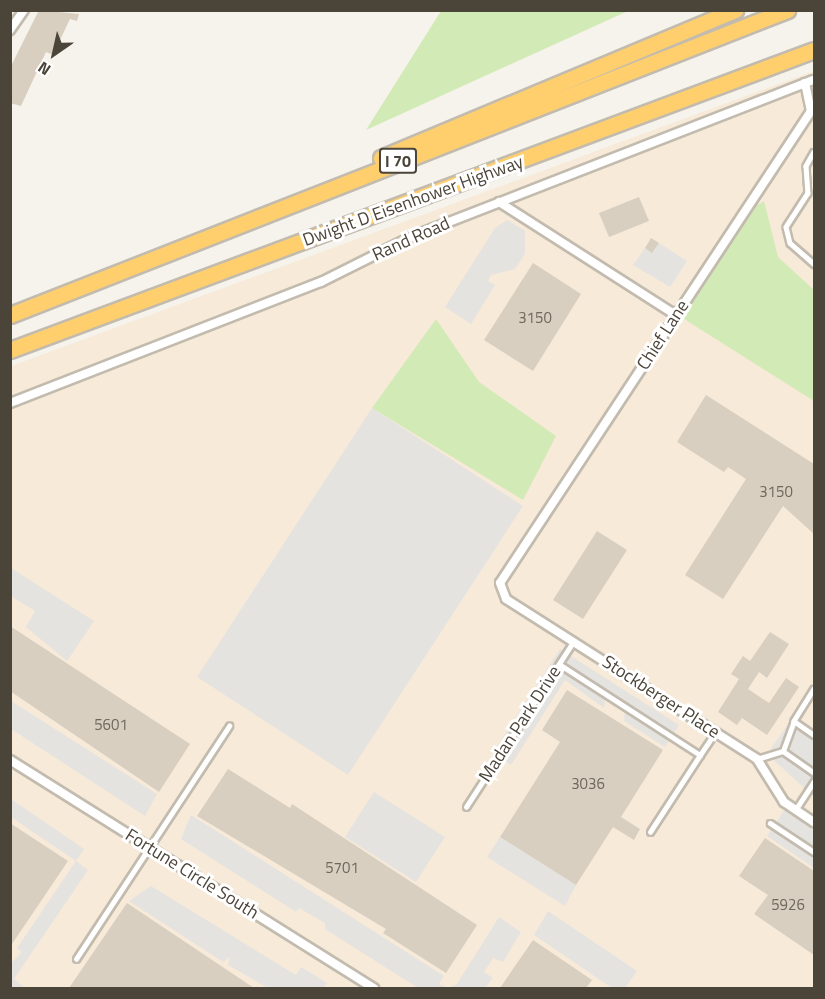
<!DOCTYPE html>
<html>
<head>
<meta charset="utf-8">
<style>
	body { margin:0 }
	#map { position:relative; width:825px; height:999px; overflow:hidden; background:#f6f3ec; font-family:"Titillium Web",sans-serif }
	div>[style] { position:absolute }
	[style*='--x'] { left:calc(var(--x)*1px); top:calc(var(--y)*1px); width:calc(var(--w)*1px); rotate:calc(var(--a)*1deg) }
	.commercial>* { inset:0; background:#f7ead8 }
	.green>* { inset:0; background:#d2eab5 }
	.parking>* { inset:0; background:#e5e3e0 }
	.building>* { inset:0; background:#d8cfc1 }
	.roads { filter:drop-shadow(2px 0 #c2bbae) drop-shadow(-2px 0 #c2bbae) drop-shadow(0 2px #c2bbae) drop-shadow(0 -2px #c2bbae) }
	.service>* { height:4.5px; margin:-2.25px; padding:0 2.25px; transform-origin:2.25px; border-radius:2.25px; background:#fff }
	.minor>* { height:8px; margin:-4px; padding:0 4px; transform-origin:4px; border-radius:4px; background:#fff }
	.motorway>* { height:15px; margin:-7.5px; padding:0 7.5px; transform-origin:7.5px; border-radius:7.5px; background:#ffcf6e }
	span { translate:-50% -50%; white-space:nowrap; text-align:center; line-height:1.15; -webkit-text-stroke:6px #fff; paint-order:stroke }
	.number-label { font-size:15px; color:#6e675b }
	.number-label span { -webkit-text-stroke-width:0 }
	.shield-label span { padding:2px 4px; background:#fff; border:2px solid; border-radius:4px; -webkit-text-stroke-width:0 }
	.shield-label { font-size:16px; color:#4b4439; font-weight:700 }
	.street-label { font-size:18px; color:#4b4439 }
	.frame { position:absolute; inset:0; border:12px solid #4b4439; pointer-events:none }
	.north { position:absolute; left:24px; top:24px; width:60px; height:60px; -webkit-text-stroke:4px #fff; paint-order:stroke; rotate:214deg; font-size:16px; font-weight:700; line-height:24px; text-align:center; color:#4b4439 }
	.north::after { content:''; display:block; margin:auto; width:21px; height:27px; background:#4b4439; clip-path:polygon(50% 0,100% 100%,50% 72%,0 100%) }
</style>
</head>
<body>
<div id="map">
	<div class="commercial">
		<i style="clip-path:polygon(814px 71px,814px 988px,11px 988px,11px 366px)"></i>
	</div>
	<div class="green">
		<i style="clip-path:polygon(441px 11px,441px 10px,628px 11px,366px 130px)"></i>
		<i style="clip-path:polygon(764px 201px,778px 257px,814px 290px,814px 401px,681px 317px,753px 208px)"></i>
		<i style="clip-path:polygon(436px 319px,479px 382px,556px 436px,523px 500px,372px 408px)"></i>
	</div>
	<div class="parking">
		<i style="clip-path:polygon(507px 220px,525px 231px,525px 254px,515px 269px,491px 275px,488px 281px,495px 285px,471px 324px,445px 307px,495px 228px)"></i>
		<i style="clip-path:polygon(659px 243px,687px 261px,670px 287px,633px 265px,645px 248px,652px 252px)"></i>
		<i style="clip-path:polygon(372px 408px,523px 506px,348px 775px,197px 677px)"></i>
		<i style="clip-path:polygon(11px 568px,94px 621px,67px 661px,26px 627px,35px 611px,11px 596px)"></i>
		<i style="clip-path:polygon(560px 649px,679px 725px,665px 747px,624px 721px,625px 712px,605px 699px,604px 708px,565px 680px,511px 765px,493px 753px)"></i>
		<i style="clip-path:polygon(11px 701px,157px 794px,145px 816px,11px 729px)"></i>
		<i style="clip-path:polygon(789px 723px,814px 739px,814px 797px,767px 754px)"></i>
		<i style="clip-path:polygon(374px 792px,445px 837px,416px 882px,345px 837px)"></i>
		<i style="clip-path:polygon(11px 799px,84px 849px,76px 861px,88px 870px,14px 979px,25px 988px,11px 988px,11px 963px,22px 952px,17px 948px,76px 861px,11px 817px)"></i>
		<i style="clip-path:polygon(788px 804px,814px 822px,814px 868px,767px 836px)"></i>
		<i style="clip-path:polygon(191px 815px,444px 976px,439px 984px,448px 988px,457px 984px,499px 917px,521px 932px,503px 962px,493px 958px,484px 972px,493px 978px,485px 988px,418px 988px,325px 929px,325px 923px,299px 908px,296px 912px,181px 839px)"></i>
		<i style="clip-path:polygon(500px 837px,576px 885px,565px 906px,487px 857px)"></i>
		<i style="clip-path:polygon(151px 886px,296px 975px,301px 967px,327px 983px,324px 988px,268px 988px,228px 965px,230px 957px,223px 962px,129px 901px)"></i>
		<i style="clip-path:polygon(548px 911px,637px 971px,625px 988px,612px 988px,534px 935px)"></i>
	</div>
	<div class="building">
		<i style="clip-path:polygon(39px 10px,79px 14px,77px 21px,70px 19px,53px 55px,46px 52px,21px 106px,10px 103px,10px 68px)"></i>
		<i style="clip-path:polygon(639px 197px,649px 221px,609px 237px,599px 213px)"></i>
		<i style="clip-path:polygon(651px 238px,659px 243px,652px 253px,645px 248px)"></i>
		<i style="clip-path:polygon(533px 263px,581px 294px,533px 371px,484px 340px)"></i>
		<i style="clip-path:polygon(706px 395px,814px 464px,814px 534px,783px 506px,723px 599px,685px 575px,746px 479px,728px 467px,724px 472px,677px 442px)"></i>
		<i style="clip-path:polygon(597px 531px,627px 550px,583px 619px,553px 600px)"></i>
		<i style="clip-path:polygon(10px 626px,190px 744px,159px 792px,10px 691px)"></i>
		<i style="clip-path:polygon(770px 632px,789px 644px,767px 678px,759px 672px,748px 689px,769px 703px,786px 678px,799px 687px,767px 735px,742px 718px,737px 725px,718px 712px,739px 679px,731px 674px,743px 656px,750px 661px)"></i>
		<i style="clip-path:polygon(567px 690px,663px 750px,621px 817px,640px 829px,634px 840px,613px 827px,576px 885px,500px 837px,560px 742px,542px 730px)"></i>
		<i style="clip-path:polygon(228px 769px,290px 808px,292px 804px,477px 925px,446px 973px,383px 933px,386px 929px,197px 816px)"></i>
		<i style="clip-path:polygon(10px 823px,68px 861px,10px 947px)"></i>
		<i style="clip-path:polygon(765px 838px,814px 871px,814px 955px,754px 914px,768px 895px,739px 876px)"></i>
		<i style="clip-path:polygon(127px 903px,254px 988px,69px 988px)"></i>
		<i style="clip-path:polygon(533px 940px,592px 980px,586px 988px,500px 988px)"></i>
	</div>
	<div class="roads">
		<div class="service">
			<i style="--x:814;--y:152;--w:16;--a:120"></i>
			<i style="--x:806;--y:166;--w:27;--a:86"></i>
			<i style="--x:808;--y:193;--w:40;--a:122.9"></i>
			<i style="--x:786;--y:227;--w:16;--a:76"></i>
			<i style="--x:790;--y:243;--w:32;--a:41"></i>
			<i style="--x:559;--y:664;--w:168;--a:32.8"></i>
			<i style="--x:700;--y:755;--w:27;--a:-56"></i>
			<i style="--x:814;--y:689;--w:38;--a:122"></i>
			<i style="--x:794;--y:721;--w:24;--a:35"></i>
			<i style="--x:783;--y:751;--w:32;--a:-70"></i>
			<i style="--x:757;--y:759;--w:27;--a:-17"></i>
			<i style="--x:783;--y:751;--w:38;--a:35"></i>
			<i style="--x:466;--y:807;--w:198;--a:-57"></i>
			<i style="--x:796;--y:809;--w:33;--a:-57"></i>
			<i style="--x:770;--y:823;--w:53;--a:33.4"></i>
			<i style="--x:650;--y:832;--w:92;--a:-57"></i>
			<i style="--x:76;--y:959;--w:279;--a:-56.7"></i>
		</div>
		<div class="minor">
			<i style="--x:10;--y:30;--w:24;--a:-55"></i>
			<i style="--x:805;--y:83;--w:29;--a:78"></i>
			<i style="--x:811;--y:111;--w:565;--a:123.38"></i>
			<i style="--x:500;--y:583;--w:17;--a:69"></i>
			<i style="--x:506;--y:599;--w:298;--a:32.5"></i>
			<i style="--x:757;--y:759;--w:51;--a:57.9"></i>
			<i style="--x:784;--y:802;--w:36;--a:34"></i>
			<i style="--x:499;--y:202;--w:210;--a:32.6"></i>
			<i style="--x:10;--y:403;--w:334;--a:-21.3"></i>
			<i style="--x:321;--y:282;--w:103;--a:-26.6"></i>
			<i style="--x:413;--y:236;--w:430;--a:-21.3"></i>
			<i style="--x:10;--y:760;--w:430;--a:32.1"></i>
		</div>
		<div class="motorway">
			<i style="--x:381;--y:158;--w:384;--a:-22.7"></i>
			<i style="--x:10;--y:315;--w:835;--a:-21.43"></i>
			<i style="--x:10;--y:350;--w:858;--a:-20.46"></i>
		</div>
	</div>
	<div class="number-label">
		<span style="left:535px;top:318px">3150</span>
		<span style="left:776px;top:492px">3150</span>
		<span style="left:111px;top:725px">5601</span>
		<span style="left:588px;top:784px">3036</span>
		<span style="left:342px;top:868px">5701</span>
		<span style="left:788px;top:905px">5926</span>
	</div>
	<div class="shield-label">
		<span style="left:398px;top:161px">I 70</span>
	</div>
	<div class="street-label">
		<span style="left:413px;top:201px;rotate:-20deg">Dwight D Eisenhower Highway</span>
		<span style="left:411px;top:239px;rotate:-24deg">Rand Road</span>
		<span style="left:663px;top:335px;rotate:-57deg">Chief Lane</span>
		<span style="left:661px;top:697px;rotate:33deg">Stockberger Place</span>
		<span style="left:520px;top:724px;rotate:-57deg">Madan Park Drive</span>
		<span style="left:192px;top:874px;rotate:32deg">Fortune Circle South</span>
	</div>
	<div class="frame"></div>
	<div class="north">N</div>
</div>
</body>
</html>
